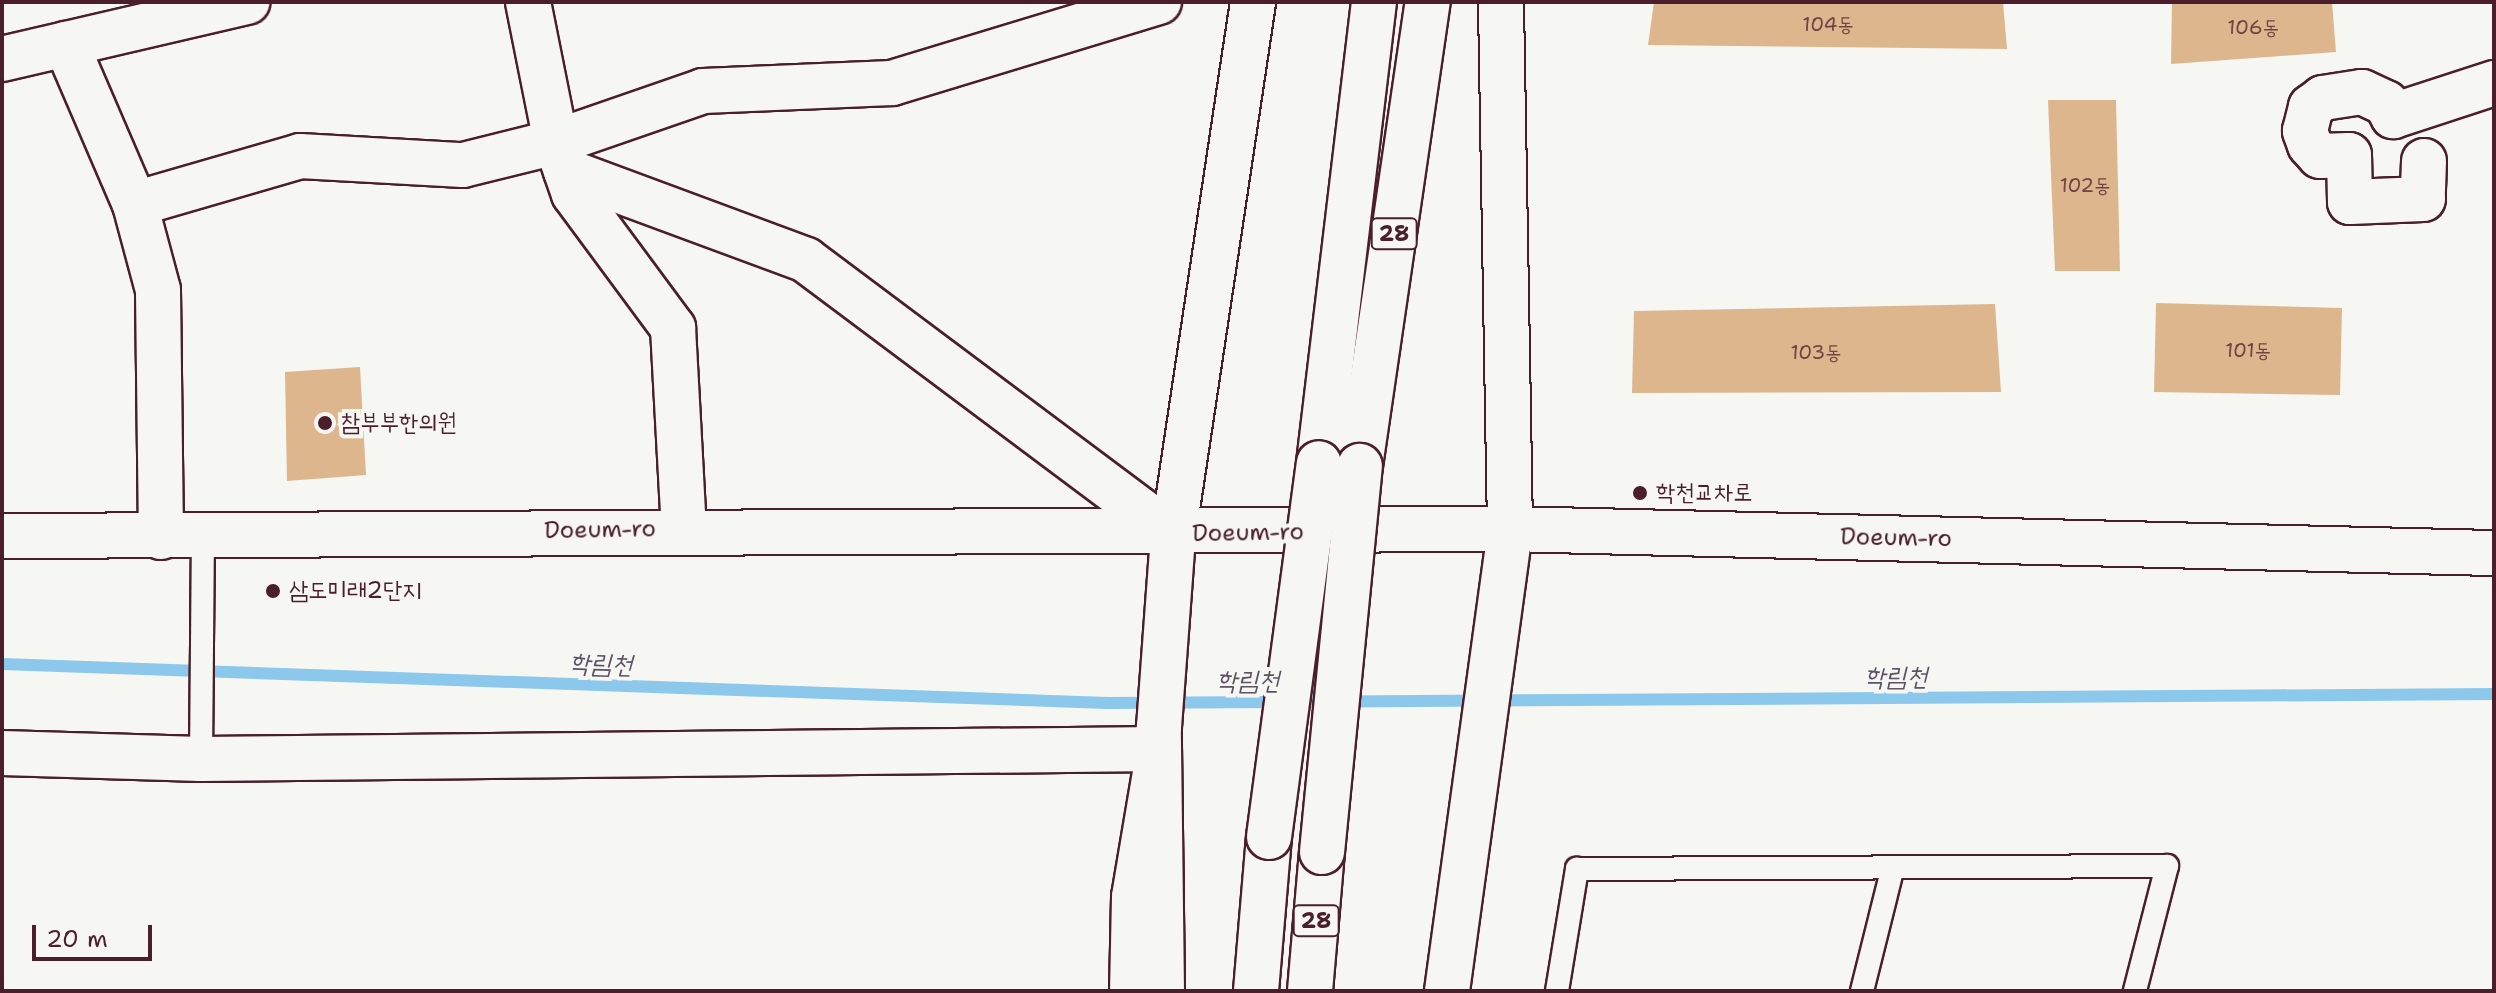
<!DOCTYPE html>
<html>
<head>
<meta charset="utf-8">
<style>
	body { margin:0 }
	#map { position:relative; width:2496px; height:993px; overflow:hidden; background:#f6f6f2; font-family:"Shantell Sans","Poor Story",sans-serif }
	div>[style] { position:absolute }
	[style*='--x'] { left:calc(var(--x)*1px); top:calc(var(--y)*1px); width:calc(var(--w)*1px); rotate:calc(var(--a)*1deg) }
	.stream>* { height:12px; margin:-6px; padding:0 6px; transform-origin:6px; border-radius:6px; background:#8bc8eb }
	.building>* { inset:0; background:#deb68e }
	.roads { filter:drop-shadow(2px 0 #4a1f2b) drop-shadow(-2px 0 #4a1f2b) drop-shadow(0 2px #4a1f2b) drop-shadow(0 -2px #4a1f2b) }
	.service>* { height:22px; margin:-11px; padding:0 11px; transform-origin:11px; border-radius:11px; background:#f6f6f2 }
	.minor>* { height:44px; margin:-22px; padding:0 22px; transform-origin:22px; border-radius:22px; background:#f6f6f2 }
	.primary>* { height:44px; margin:-22px; padding:0 22px; transform-origin:22px; border-radius:22px; background:#f6f6f2 }
	.bridges { filter:drop-shadow(2px 0 #4a1f2b) drop-shadow(-2px 0 #4a1f2b) drop-shadow(0 2px #4a1f2b) drop-shadow(0 -2px #4a1f2b) }
	.primary-bridge>* { height:44px; margin:-22px; padding:0 22px; transform-origin:22px; border-radius:22px; background:#f6f6f2 }
	.dots>* { width:22px; height:22px; translate:-50% -50%; box-sizing:border-box; border:4px solid #f6f6f2; border-radius:50% }
	span { translate:-50% -50%; white-space:nowrap; text-align:center; line-height:1.15; -webkit-text-stroke:8px #f6f6f2; paint-order:stroke }
	.number-label { font-size:20px; color:#6f4544 }
	.number-label span { -webkit-text-stroke-width:0 }
	.shield-label span { padding:2px 6px; background:#f6f6f2; border:2px solid; border-radius:6px; -webkit-text-stroke-width:0 }
	.shield-label { font-size:22px; color:#4a1f2b; font-weight:700 }
	.poi-label { font-size:24px; color:#4a1f2b }
	.left { translate:0 -50%; text-align:left }
	.street-label { font-size:24px; color:#4a1f2b }
	.water-label { font-size:26px; color:#5e5265; font-style:italic }
	.frame { position:absolute; inset:0; border:4px solid #4a1f2b; pointer-events:none }
	.scale { position:absolute; left:32px; top:925px; width:120px; height:36px; box-sizing:border-box; border:4px solid #4a1f2b; border-top:0; padding-left:10px; font-size:24px; line-height:28px; white-space:nowrap; color:#4a1f2b; -webkit-text-stroke:6px #f6f6f2; paint-order:stroke }
</style>
</head>
<body>
<div id="map">
	<div class="stream">
		<i style="--x:2;--y:664;--w:1106;--a:2.02"></i>
		<i style="--x:1107;--y:703;--w:1387;--a:-0.37"></i>
	</div>
	<div class="building">
		<i style="clip-path:polygon(1654px 2px,2003px 2px,2007px 49px,1648px 45px)"></i>
		<i style="clip-path:polygon(2172px 2px,2332px 2px,2336px 52px,2171px 64px)"></i>
		<i style="clip-path:polygon(2048px 100px,2116px 100px,2120px 271px,2055px 271px)"></i>
		<i style="clip-path:polygon(2156px 303px,2342px 308px,2340px 395px,2154px 392px)"></i>
		<i style="clip-path:polygon(1995px 304px,2001px 392px,1632px 393px,1634px 311px)"></i>
		<i style="clip-path:polygon(360px 367px,366px 475px,287px 481px,285px 372px)"></i>
	</div>
	<div class="roads">
		<div class="service">
			<i style="--x:201;--y:759;--w:221;--a:-89.5"></i>
			<i style="--x:1557;--y:991;--w:124;--a:-80.7"></i>
			<i style="--x:1577;--y:869;--w:590;--a:-0.29"></i>
			<i style="--x:2167;--y:866;--w:129;--a:104.4"></i>
			<i style="--x:1862;--y:991;--w:124;--a:-76"></i>
		</div>
		<div class="minor">
			<i style="--x:528;--y:2;--w:143;--a:78.7"></i>
			<i style="--x:556;--y:142;--w:55;--a:70.9"></i>
			<i style="--x:574;--y:194;--w:167;--a:53.5"></i>
			<i style="--x:673;--y:328;--w:200;--a:86.9"></i>
			<i style="--x:66;--y:44;--w:174;--a:66.7"></i>
			<i style="--x:2;--y:59;--w:252;--a:-13.1"></i>
			<i style="--x:2424;--y:161;--w:38;--a:92"></i>
			<i style="--x:2423;--y:199;--w:73;--a:177.6"></i>
			<i style="--x:2350;--y:202;--w:47;--a:-91.2"></i>
			<i style="--x:2349;--y:155;--w:29;--a:178"></i>
			<i style="--x:2320;--y:156;--w:15;--a:-132"></i>
			<i style="--x:2310;--y:145;--w:15;--a:-110"></i>
			<i style="--x:2305;--y:131;--w:25;--a:-76"></i>
			<i style="--x:2311;--y:107;--w:15;--a:-37"></i>
			<i style="--x:2323;--y:98;--w:39;--a:-9"></i>
			<i style="--x:2362;--y:92;--w:26;--a:25"></i>
			<i style="--x:2386;--y:103;--w:15;--a:62"></i>
			<i style="--x:2393;--y:116;--w:106;--a:-18.1"></i>
			<i style="--x:566;--y:171;--w:256;--a:20.3"></i>
			<i style="--x:806;--y:260;--w:459;--a:36.8"></i>
			<i style="--x:1173;--y:535;--w:539;--a:-81.46"></i>
			<i style="--x:2;--y:536;--w:1508;--a:-0.27"></i>
			<i style="--x:1510;--y:529;--w:984;--a:1.4"></i>
			<i style="--x:161;--y:537;--w:247;--a:-90.7"></i>
			<i style="--x:158;--y:290;--w:89;--a:-105"></i>
			<i style="--x:135;--y:204;--w:172;--a:-16.2"></i>
			<i style="--x:300;--y:156;--w:163;--a:3.2"></i>
			<i style="--x:463;--y:165;--w:96;--a:-13.9"></i>
			<i style="--x:556;--y:142;--w:156;--a:-19.1"></i>
			<i style="--x:703;--y:91;--w:189;--a:-2.4"></i>
			<i style="--x:892;--y:83;--w:279;--a:-16.9"></i>
			<i style="--x:2;--y:753;--w:199;--a:1.7"></i>
			<i style="--x:201;--y:759;--w:958;--a:-0.6"></i>
			<i style="--x:1159;--y:749;--w:150;--a:99.6"></i>
			<i style="--x:1134;--y:897;--w:94;--a:91.2"></i>
		</div>
		<div class="primary">
			<i style="--x:1319;--y:463;--w:464;--a:-83.2"></i>
			<i style="--x:1360;--y:466;--w:469;--a:-81.7"></i>
			<i style="--x:1162;--y:991;--w:264;--a:-90.7"></i>
			<i style="--x:1159;--y:727;--w:193;--a:-85.8"></i>
			<i style="--x:1256;--y:991;--w:155;--a:-85.2"></i>
			<i style="--x:1310;--y:991;--w:140;--a:-85.1"></i>
			<i style="--x:1447;--y:991;--w:466;--a:-82.2"></i>
			<i style="--x:1510;--y:529;--w:527;--a:-90.98"></i>
		</div>
	</div>
	<div class="bridges">
		<div class="primary-bridge">
			<i style="--x:1269;--y:837;--w:377;--a:-82.4"></i>
			<i style="--x:1322;--y:852;--w:388;--a:-84.4"></i>
		</div>
	</div>
	<div class="dots">
		<i style="left:325px;top:423px;background:#4a1f2b"></i>
		<i style="left:1640px;top:493px;background:#4a1f2b"></i>
		<i style="left:273px;top:591px;background:#4a1f2b"></i>
	</div>
	<div class="number-label">
		<span style="left:1828px;top:24px">104동</span>
		<span style="left:2253px;top:27px">106동</span>
		<span style="left:2085px;top:185px">102동</span>
		<span style="left:2248px;top:350px">101동</span>
		<span style="left:1816px;top:352px">103동</span>
	</div>
	<div class="shield-label">
		<span style="left:1394px;top:234px">28</span>
		<span style="left:1316px;top:921px">28</span>
	</div>
	<div class="poi-label">
		<span class="left" style="left:341px;top:423px">참부부한의원</span>
		<span class="left" style="left:1656px;top:493px">학천교차로</span>
		<span class="left" style="left:289px;top:591px">삼도미래2단지</span>
	</div>
	<div class="street-label">
		<span style="left:600px;top:530px;rotate:-1deg">Doeum-ro</span>
		<span style="left:1248px;top:533px;rotate:-1deg">Doeum-ro</span>
		<span style="left:1896px;top:538px;rotate:1deg">Doeum-ro</span>
	</div>
	<div class="water-label">
		<span style="left:601px;top:663px;rotate:2deg">학림천</span>
		<span style="left:1896px;top:676px">학림천</span>
		<span style="left:1248px;top:680px">학림천</span>
	</div>
	<div class="frame"></div>
	<div class="scale">20 m</div>
</div>
</body>
</html>
